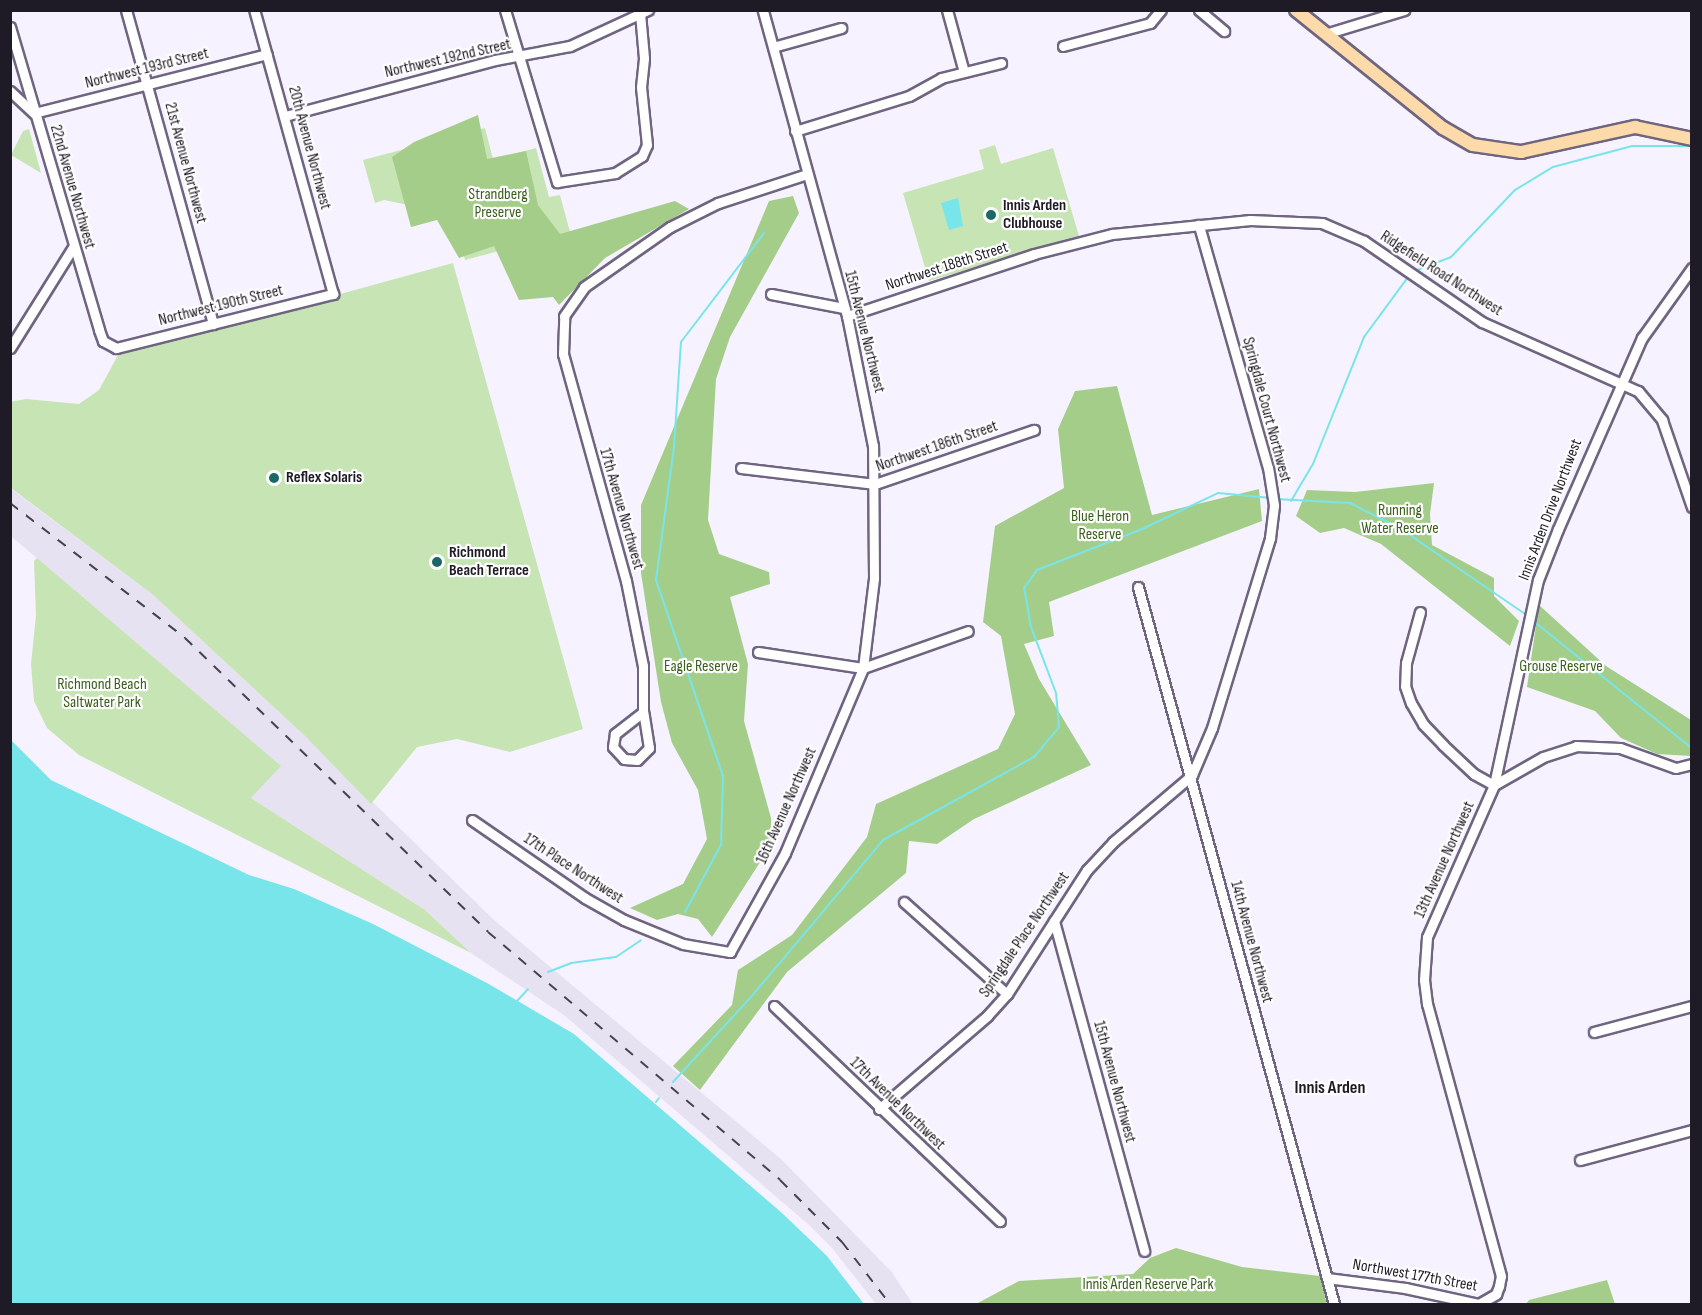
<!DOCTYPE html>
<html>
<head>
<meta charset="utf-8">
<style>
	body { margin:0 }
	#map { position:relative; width:1702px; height:1315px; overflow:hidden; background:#f6f2ff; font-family:"Sofia Sans Condensed",sans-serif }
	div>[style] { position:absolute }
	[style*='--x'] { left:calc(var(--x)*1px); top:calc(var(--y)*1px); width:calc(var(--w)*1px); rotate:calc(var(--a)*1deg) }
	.built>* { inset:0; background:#e7e2f1 }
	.green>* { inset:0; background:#c7e4b4 }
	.forest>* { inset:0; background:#a5cd8a }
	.water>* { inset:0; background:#78e5ea }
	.stream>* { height:2px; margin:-1px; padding:0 1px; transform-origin:1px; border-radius:1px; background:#78e5ea }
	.roads { filter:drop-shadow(2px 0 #6f6580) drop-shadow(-2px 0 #6f6580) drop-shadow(0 2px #6f6580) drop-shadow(0 -2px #6f6580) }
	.minor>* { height:9px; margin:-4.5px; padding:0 4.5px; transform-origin:4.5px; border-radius:4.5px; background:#fff }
	.major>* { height:12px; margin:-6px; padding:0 6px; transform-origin:6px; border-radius:6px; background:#fddaaa }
	.rail>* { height:2px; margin-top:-1px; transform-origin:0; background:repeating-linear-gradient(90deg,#45414d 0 10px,transparent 0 20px) }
	.dots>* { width:16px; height:16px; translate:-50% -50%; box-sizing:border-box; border:3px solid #fff; border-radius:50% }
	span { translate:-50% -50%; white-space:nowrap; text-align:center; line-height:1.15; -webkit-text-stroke:4.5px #fff; paint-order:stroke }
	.street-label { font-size:16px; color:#1f1b26 }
	.park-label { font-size:16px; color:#3a5e1b }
	.poi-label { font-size:16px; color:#1f1b26; font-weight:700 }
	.left { translate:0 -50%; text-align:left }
	.neighbourhood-label { font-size:18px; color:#1f1b26; font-weight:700 }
	.frame { position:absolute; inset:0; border:12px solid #1f1b26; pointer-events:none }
</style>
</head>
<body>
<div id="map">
	<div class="built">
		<i style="clip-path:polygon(10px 488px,152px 594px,306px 737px,494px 920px,781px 1159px,891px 1271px,913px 1304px,876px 1304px,832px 1248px,808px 1224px,565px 1016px,471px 953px,425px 910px,251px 798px,280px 766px,11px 536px)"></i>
	</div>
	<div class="green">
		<i style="clip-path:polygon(485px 128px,493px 159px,536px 148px,549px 197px,560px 195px,570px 232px,465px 260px,452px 214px,384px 200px,375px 203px,363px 160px)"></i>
		<i style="clip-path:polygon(29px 129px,41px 173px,11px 155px,23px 131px)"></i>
		<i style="clip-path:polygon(995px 145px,1001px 164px,1053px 148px,1079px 236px,929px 281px,903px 193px,984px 169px,979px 150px)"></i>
		<i style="clip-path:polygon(453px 263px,583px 729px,510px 752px,457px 739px,417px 747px,371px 804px,306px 737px,152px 594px,11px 488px,10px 402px,26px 399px,79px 404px,99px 390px,118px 355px)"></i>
		<i style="clip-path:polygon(37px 558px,281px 766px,251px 798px,425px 910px,471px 953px,79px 755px,47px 728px,34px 701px,31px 664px,36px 615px,34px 561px)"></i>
	</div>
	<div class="forest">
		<i style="clip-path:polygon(478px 115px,487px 159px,526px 151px,538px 205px,560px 234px,675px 201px,689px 209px,605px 258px,559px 305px,553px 297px,519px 300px,494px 246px,459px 258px,437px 220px,411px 227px,392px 157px,414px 142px)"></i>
		<i style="clip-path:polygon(793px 196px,799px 213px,730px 337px,716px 379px,708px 520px,719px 554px,769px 572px,770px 584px,730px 597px,748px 664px,744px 721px,771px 818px,771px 845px,712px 937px,698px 919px,678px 914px,657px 920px,630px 908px,683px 884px,707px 839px,698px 790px,672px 743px,661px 702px,641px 573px,641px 505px,769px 201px)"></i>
		<i style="clip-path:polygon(1117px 386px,1152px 515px,1259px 489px,1262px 521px,1049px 602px,1054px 636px,1024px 644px,1039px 679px,1091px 765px,974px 819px,937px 844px,909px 841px,906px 873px,787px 972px,700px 1090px,673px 1066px,732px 1005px,738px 970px,792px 935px,867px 837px,876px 804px,998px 749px,1015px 714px,1001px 636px,983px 622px,995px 526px,1064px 488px,1058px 429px,1075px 391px)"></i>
		<i style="clip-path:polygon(1434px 483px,1430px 514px,1432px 545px,1494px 578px,1494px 596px,1519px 621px,1510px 646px,1381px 544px,1344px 528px,1320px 533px,1296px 516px,1307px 490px,1355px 492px)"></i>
		<i style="clip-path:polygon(1539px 605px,1606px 666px,1691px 720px,1691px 756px,1657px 754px,1621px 738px,1595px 711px,1527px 687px)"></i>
		<i style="clip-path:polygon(1176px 1248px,1242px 1267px,1320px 1276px,1327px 1304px,976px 1304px,1019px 1281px,1133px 1274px,1150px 1258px)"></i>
		<i style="clip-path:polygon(1607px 1280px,1615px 1304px,1526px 1304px,1529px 1300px)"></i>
	</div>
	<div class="water">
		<i style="clip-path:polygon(958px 198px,963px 226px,949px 230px,941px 203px)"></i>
		<i style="clip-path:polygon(10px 739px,51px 780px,249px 875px,294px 889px,373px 924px,487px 983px,574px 1034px,782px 1213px,827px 1256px,864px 1304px,11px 1304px)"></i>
	</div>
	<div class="stream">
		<i style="--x:1412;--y:272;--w:42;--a:-21"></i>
		<i style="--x:1451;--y:257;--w:93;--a:-46.3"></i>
		<i style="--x:1515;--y:190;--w:44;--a:-31.2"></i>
		<i style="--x:1553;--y:167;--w:82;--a:-14.9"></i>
		<i style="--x:1632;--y:146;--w:60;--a:0"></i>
		<i style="--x:1276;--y:499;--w:74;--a:3.1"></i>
		<i style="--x:1350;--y:503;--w:57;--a:27"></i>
		<i style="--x:1401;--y:529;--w:154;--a:34.4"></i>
		<i style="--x:1291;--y:501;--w:43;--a:-59.3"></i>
		<i style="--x:1313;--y:464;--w:137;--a:-68.1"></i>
		<i style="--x:1364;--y:337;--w:74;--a:-53.7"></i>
		<i style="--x:1532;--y:620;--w:205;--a:38.7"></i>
		<i style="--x:685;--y:912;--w:76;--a:-61.8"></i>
		<i style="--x:721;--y:845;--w:69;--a:-88.3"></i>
		<i style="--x:723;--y:776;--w:207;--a:-108.9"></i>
		<i style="--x:656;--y:580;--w:134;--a:-82.3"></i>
		<i style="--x:674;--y:447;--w:105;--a:-86.2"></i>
		<i style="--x:681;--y:342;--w:137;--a:-52.7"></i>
		<i style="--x:548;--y:972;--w:25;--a:-21"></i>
		<i style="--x:571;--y:963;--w:45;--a:-7.6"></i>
		<i style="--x:616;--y:957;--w:30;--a:-34"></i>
		<i style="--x:517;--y:1001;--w:16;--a:-47"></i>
		<i style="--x:673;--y:1082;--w:115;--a:-47.5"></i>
		<i style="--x:751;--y:997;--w:205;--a:-49.9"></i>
		<i style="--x:883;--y:840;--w:172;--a:-28.8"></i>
		<i style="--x:1034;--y:757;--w:39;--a:-50"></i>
		<i style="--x:1059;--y:727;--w:34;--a:-95"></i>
		<i style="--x:1056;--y:693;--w:71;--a:-110.7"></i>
		<i style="--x:1031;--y:627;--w:40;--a:-100"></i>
		<i style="--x:1024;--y:588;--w:22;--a:-54"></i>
		<i style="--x:1037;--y:570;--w:113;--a:-21.3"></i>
		<i style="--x:1142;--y:529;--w:84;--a:-25.3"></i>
		<i style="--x:1218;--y:493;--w:53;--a:5.4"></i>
		<i style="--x:656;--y:1102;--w:5;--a:-53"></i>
	</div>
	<div class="roads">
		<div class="minor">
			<i style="--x:126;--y:10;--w:326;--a:74.5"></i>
			<i style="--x:505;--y:10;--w:180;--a:73.2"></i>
			<i style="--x:557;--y:182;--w:59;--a:-8.8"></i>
			<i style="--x:615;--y:173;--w:32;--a:-32"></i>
			<i style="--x:642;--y:156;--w:12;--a:-66"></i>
			<i style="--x:647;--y:145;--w:58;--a:-95.9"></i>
			<i style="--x:641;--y:87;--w:29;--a:-84"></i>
			<i style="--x:644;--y:58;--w:45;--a:-95.1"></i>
			<i style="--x:947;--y:10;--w:64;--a:74.7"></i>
			<i style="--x:1199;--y:10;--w:33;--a:40"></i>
			<i style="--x:10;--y:27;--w:316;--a:73.6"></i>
			<i style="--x:99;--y:330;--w:12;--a:70"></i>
			<i style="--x:103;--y:341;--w:15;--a:28"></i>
			<i style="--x:116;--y:348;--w:224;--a:-14"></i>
			<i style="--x:333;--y:294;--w:295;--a:-105.5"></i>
			<i style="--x:1325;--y:34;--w:83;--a:-16.9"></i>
			<i style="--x:1063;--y:46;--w:90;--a:-14.8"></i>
			<i style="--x:1150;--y:23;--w:17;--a:-50"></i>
			<i style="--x:773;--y:47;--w:71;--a:-15.6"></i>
			<i style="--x:10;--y:91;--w:33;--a:43"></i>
			<i style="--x:34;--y:113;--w:240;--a:-14.2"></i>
			<i style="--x:285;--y:116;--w:217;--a:-14.9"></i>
			<i style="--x:495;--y:60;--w:76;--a:-10.6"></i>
			<i style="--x:570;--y:46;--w:86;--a:-24.8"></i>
			<i style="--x:795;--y:131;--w:119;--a:-17.1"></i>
			<i style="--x:909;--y:96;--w:37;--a:-29"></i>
			<i style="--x:941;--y:78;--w:62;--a:-14"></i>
			<i style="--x:771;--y:294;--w:74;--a:10.9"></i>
			<i style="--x:847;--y:316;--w:197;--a:-18.3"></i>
			<i style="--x:1034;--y:254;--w:81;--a:-14.4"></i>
			<i style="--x:1112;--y:234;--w:139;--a:-5.8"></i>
			<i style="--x:1250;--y:220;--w:72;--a:2.4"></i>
			<i style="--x:1322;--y:223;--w:46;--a:23.2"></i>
			<i style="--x:1364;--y:241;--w:143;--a:34.5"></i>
			<i style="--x:1482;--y:322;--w:171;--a:23.9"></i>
			<i style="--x:1638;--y:391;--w:38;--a:50"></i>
			<i style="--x:1662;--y:420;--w:92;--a:71"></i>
			<i style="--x:10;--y:348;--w:119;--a:-58"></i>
			<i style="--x:741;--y:468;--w:135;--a:6.8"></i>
			<i style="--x:875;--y:484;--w:168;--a:-18.8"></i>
			<i style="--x:1138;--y:587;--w:743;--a:74.71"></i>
			<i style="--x:1420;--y:612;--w:53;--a:105.4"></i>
			<i style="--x:1406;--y:663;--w:23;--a:92"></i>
			<i style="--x:1405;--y:686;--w:18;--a:71"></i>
			<i style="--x:1411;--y:703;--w:24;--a:60"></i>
			<i style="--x:1423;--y:724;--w:29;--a:46"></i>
			<i style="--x:1443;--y:745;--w:42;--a:43.1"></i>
			<i style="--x:1474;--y:774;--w:23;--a:29"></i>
			<i style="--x:758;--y:652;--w:106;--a:8.7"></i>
			<i style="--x:863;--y:668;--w:111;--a:-19.4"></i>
			<i style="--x:643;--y:712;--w:36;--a:142"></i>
			<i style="--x:615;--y:734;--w:13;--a:99"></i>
			<i style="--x:613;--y:747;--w:16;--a:47"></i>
			<i style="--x:624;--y:759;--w:13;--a:4"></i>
			<i style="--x:637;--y:760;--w:17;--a:-45"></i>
			<i style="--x:649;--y:748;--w:36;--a:-99"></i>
			<i style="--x:643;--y:712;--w:46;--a:-90"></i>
			<i style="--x:643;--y:666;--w:87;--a:-101.3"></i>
			<i style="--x:626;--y:581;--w:236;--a:-105.5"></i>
			<i style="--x:563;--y:354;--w:38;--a:-88"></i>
			<i style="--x:564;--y:316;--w:35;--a:-55"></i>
			<i style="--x:584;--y:287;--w:105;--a:-34.9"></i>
			<i style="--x:670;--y:227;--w:54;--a:-26.6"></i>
			<i style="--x:718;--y:203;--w:94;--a:-18"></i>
			<i style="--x:1494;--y:785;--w:56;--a:-29.7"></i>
			<i style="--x:1543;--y:757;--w:35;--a:-18"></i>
			<i style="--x:1576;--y:746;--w:44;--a:2.6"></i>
			<i style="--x:1620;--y:748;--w:59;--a:19.7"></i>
			<i style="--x:1676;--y:768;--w:16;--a:-14"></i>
			<i style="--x:472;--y:820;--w:137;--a:34.6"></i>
			<i style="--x:585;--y:898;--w:45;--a:29.4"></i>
			<i style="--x:624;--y:920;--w:64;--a:22.1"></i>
			<i style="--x:683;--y:944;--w:48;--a:9.7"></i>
			<i style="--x:730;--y:952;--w:113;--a:-60.9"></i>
			<i style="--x:785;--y:853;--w:201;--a:-67.1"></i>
			<i style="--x:863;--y:668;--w:91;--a:-83"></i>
			<i style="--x:874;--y:578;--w:132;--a:-90.4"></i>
			<i style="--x:873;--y:446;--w:133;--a:-101.3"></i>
			<i style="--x:847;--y:316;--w:317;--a:-105.4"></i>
			<i style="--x:904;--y:902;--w:138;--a:41.8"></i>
			<i style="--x:1054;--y:921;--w:342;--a:74.7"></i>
			<i style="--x:774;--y:1006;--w:312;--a:43.6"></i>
			<i style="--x:1594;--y:1032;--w:101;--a:-14.9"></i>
			<i style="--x:879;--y:1109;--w:143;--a:-40.7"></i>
			<i style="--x:987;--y:1016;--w:30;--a:-48"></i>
			<i style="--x:1007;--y:994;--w:148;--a:-57.2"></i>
			<i style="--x:1087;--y:870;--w:38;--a:-47"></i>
			<i style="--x:1113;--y:842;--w:104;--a:-40.3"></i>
			<i style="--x:1192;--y:775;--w:51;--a:-66.9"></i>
			<i style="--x:1212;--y:728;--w:199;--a:-73"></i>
			<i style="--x:1270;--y:538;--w:33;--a:-83"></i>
			<i style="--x:1274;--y:505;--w:37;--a:-99"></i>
			<i style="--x:1268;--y:468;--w:253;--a:-105.9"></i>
			<i style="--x:1580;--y:1160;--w:116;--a:-15"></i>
			<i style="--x:1327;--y:1278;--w:79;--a:7.3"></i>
			<i style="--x:1405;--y:1288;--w:76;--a:12.2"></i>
			<i style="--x:1479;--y:1304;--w:20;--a:-30"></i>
			<i style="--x:1496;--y:1294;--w:9;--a:-69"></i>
			<i style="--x:1499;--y:1286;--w:10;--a:-79"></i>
			<i style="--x:1501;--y:1276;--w:282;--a:-105.2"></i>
			<i style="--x:1427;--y:1004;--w:24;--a:-97"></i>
			<i style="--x:1424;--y:980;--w:43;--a:-86"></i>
			<i style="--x:1427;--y:937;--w:166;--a:-66.2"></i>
			<i style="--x:1494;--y:785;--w:210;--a:-77.9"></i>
			<i style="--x:1538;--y:580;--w:55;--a:-68.6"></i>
			<i style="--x:1558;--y:529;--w:209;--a:-66.3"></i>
			<i style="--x:1642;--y:338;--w:86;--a:-54.5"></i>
		</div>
		<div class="major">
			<i style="--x:1296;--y:10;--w:189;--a:38.8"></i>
			<i style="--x:1443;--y:128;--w:34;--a:30"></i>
			<i style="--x:1473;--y:145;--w:49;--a:8.3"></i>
			<i style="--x:1521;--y:152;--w:117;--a:-12.4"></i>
			<i style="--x:1635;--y:127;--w:58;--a:11.9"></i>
		</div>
	</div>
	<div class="rail">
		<i style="--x:10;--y:503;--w:221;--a:37.6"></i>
		<i style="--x:185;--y:638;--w:422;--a:44.1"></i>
		<i style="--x:488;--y:932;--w:383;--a:40.3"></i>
		<i style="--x:780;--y:1180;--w:88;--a:45"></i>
		<i style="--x:842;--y:1242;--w:78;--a:52.3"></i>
	</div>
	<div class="dots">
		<i style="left:991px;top:215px;background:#1b6865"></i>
		<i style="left:274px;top:478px;background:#1b6865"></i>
		<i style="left:437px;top:562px;background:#1b6865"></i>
	</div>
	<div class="street-label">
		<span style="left:448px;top:59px;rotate:-13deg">Northwest 192nd Street</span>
		<span style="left:147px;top:69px;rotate:-14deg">Northwest 193rd Street</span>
		<span style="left:309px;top:148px;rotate:75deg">20th Avenue Northwest</span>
		<span style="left:185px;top:163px;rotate:75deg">21st Avenue Northwest</span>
		<span style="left:72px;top:187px;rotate:74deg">22nd Avenue Northwest</span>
		<span style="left:947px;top:267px;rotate:-18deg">Northwest 188th Street</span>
		<span style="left:1441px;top:274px;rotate:33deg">Ridgefield Road Northwest</span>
		<span style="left:221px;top:306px;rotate:-14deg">Northwest 190th Street</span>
		<span style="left:864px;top:332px;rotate:76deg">15th Avenue Northwest</span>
		<span style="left:1266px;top:410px;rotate:75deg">Springdale Court Northwest</span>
		<span style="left:937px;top:447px;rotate:-19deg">Northwest 186th Street</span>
		<span style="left:621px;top:509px;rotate:74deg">17th Avenue Northwest</span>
		<span style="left:1551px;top:510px;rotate:-69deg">Innis Arden Drive Northwest</span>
		<span style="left:787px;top:806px;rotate:-66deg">16th Avenue Northwest</span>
		<span style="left:1445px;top:860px;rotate:-66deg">13th Avenue Northwest</span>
		<span style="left:573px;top:869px;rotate:33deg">17th Place Northwest</span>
		<span style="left:1025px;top:935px;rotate:-56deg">Springdale Place Northwest</span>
		<span style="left:1251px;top:942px;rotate:75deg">14th Avenue Northwest</span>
		<span style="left:1114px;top:1082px;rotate:75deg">15th Avenue Northwest</span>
		<span style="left:897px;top:1104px;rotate:44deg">17th Avenue Northwest</span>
		<span style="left:1415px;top:1276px;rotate:10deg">Northwest 177th Street</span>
	</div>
	<div class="park-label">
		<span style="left:498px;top:204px">Strandberg<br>Preserve</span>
		<span style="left:1400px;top:520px">Running<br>Water Reserve</span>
		<span style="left:1100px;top:526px">Blue Heron<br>Reserve</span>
		<span style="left:701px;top:667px">Eagle Reserve</span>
		<span style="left:1561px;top:667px">Grouse Reserve</span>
		<span style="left:102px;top:694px">Richmond Beach<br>Saltwater Park</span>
		<span style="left:1148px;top:1285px">Innis Arden Reserve Park</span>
	</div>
	<div class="poi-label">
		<span class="left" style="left:1003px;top:215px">Innis Arden<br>Clubhouse</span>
		<span class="left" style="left:286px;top:478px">Reflex Solaris</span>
		<span class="left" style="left:449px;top:562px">Richmond<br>Beach Terrace</span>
	</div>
	<div class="neighbourhood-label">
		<span style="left:1330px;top:1088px">Innis Arden</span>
	</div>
	<div class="frame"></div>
</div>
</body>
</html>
